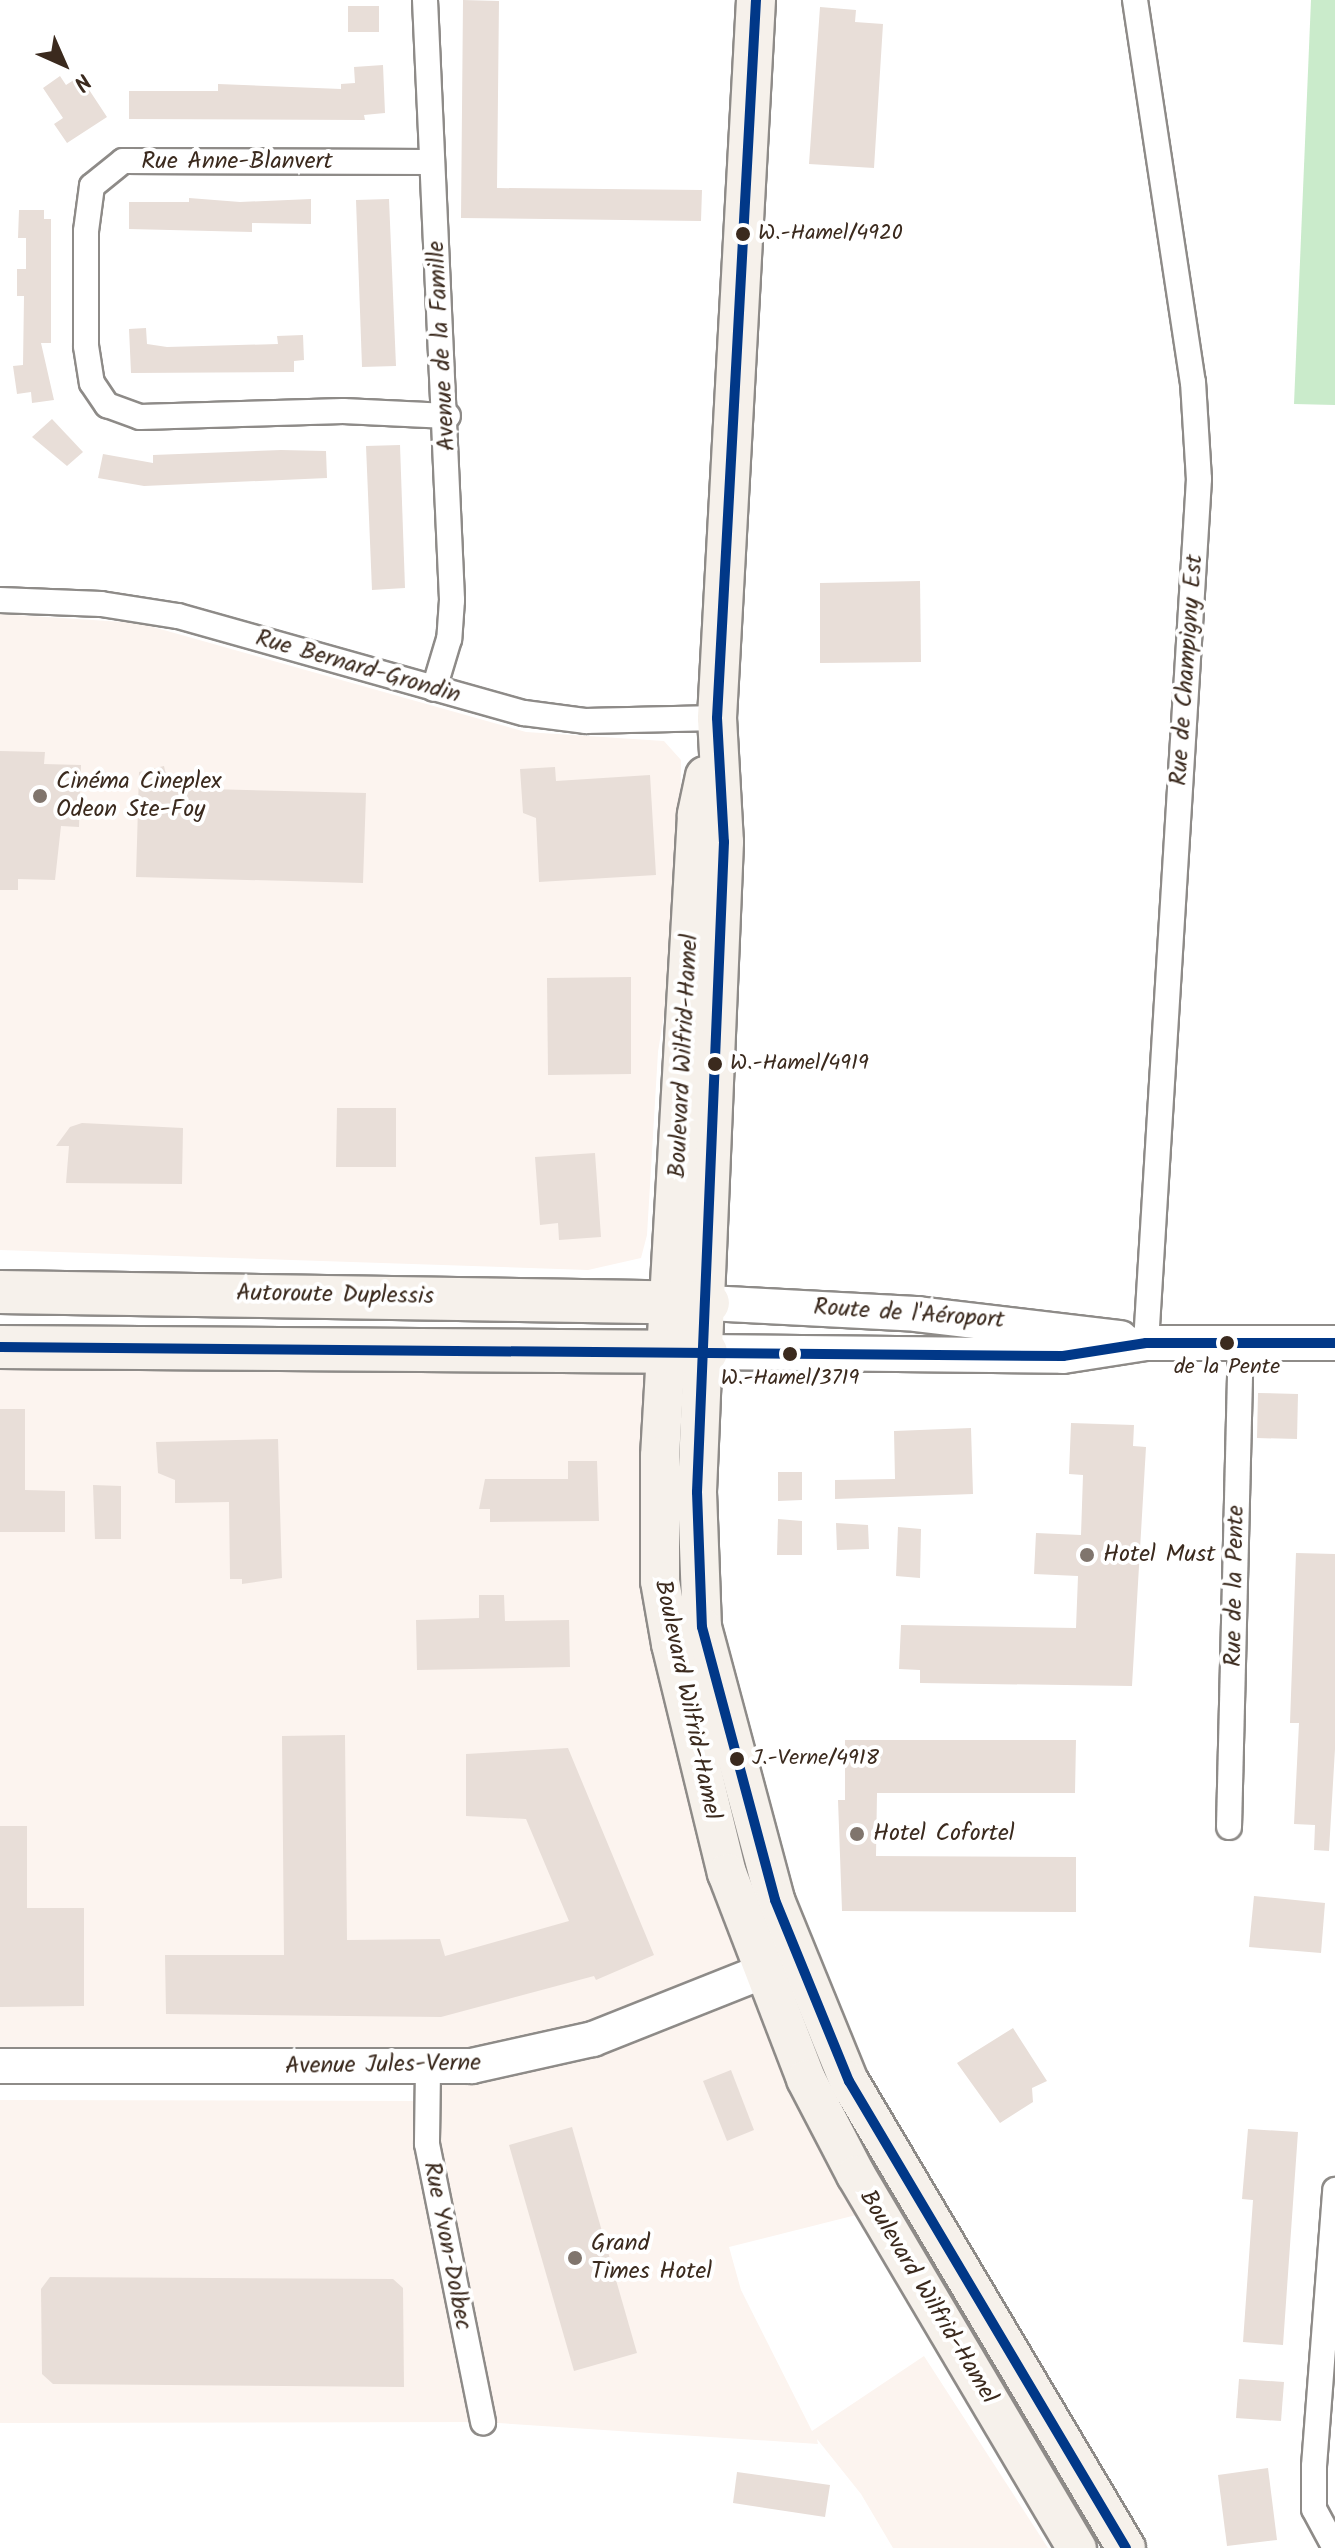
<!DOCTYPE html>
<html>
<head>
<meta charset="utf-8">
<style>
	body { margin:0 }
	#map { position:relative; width:1335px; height:2548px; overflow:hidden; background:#fff; font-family:Kalam,sans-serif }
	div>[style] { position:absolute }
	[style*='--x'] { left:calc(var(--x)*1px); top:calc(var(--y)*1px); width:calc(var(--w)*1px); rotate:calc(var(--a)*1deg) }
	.built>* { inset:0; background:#fcf4ef }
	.green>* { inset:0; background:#caebcb }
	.building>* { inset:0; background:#e8ded8 }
	.roads { filter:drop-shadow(2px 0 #8e8b88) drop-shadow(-2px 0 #8e8b88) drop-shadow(0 2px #8e8b88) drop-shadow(0 -2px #8e8b88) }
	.street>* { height:24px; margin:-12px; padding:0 12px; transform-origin:12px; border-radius:12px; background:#fff }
	.secondary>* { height:34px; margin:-17px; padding:0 17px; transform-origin:17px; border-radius:17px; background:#fff }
	.primary>* { height:38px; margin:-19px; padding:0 19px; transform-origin:19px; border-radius:19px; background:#f6f1eb }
	.highway>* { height:42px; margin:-21px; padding:0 21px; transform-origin:21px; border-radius:21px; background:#f6f1eb }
	.bus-1>* { height:10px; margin:-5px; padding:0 5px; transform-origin:5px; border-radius:5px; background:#013888 }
	.dots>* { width:22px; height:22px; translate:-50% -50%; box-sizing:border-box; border:4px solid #fff; border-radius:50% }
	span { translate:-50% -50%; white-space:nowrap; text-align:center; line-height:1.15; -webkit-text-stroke:8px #fff; paint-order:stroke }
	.bus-label { font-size:22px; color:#3b2a1e }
	.left { translate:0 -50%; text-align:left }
	.street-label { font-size:24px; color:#3b2a1e }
	.poi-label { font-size:24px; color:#3b2a1e }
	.north { position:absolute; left:24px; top:24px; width:80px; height:80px; -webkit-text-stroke:6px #fff; paint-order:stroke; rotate:135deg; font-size:22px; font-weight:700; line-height:32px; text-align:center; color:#3b2a1e }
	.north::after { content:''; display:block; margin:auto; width:28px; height:36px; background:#3b2a1e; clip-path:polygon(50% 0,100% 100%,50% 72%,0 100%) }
</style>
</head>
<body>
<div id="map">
	<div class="built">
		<i style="clip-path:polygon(0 614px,139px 623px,526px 732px,664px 741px,681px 760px,680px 842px,672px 965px,658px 1052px,647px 1235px,641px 1258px,588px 1270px,0 1250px)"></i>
		<i style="clip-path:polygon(0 1347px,666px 1352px,660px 1456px,718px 1841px,876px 2210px,729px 2247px,741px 2290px,812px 2431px,924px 2356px,1048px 2548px,893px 2548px,861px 2494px,817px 2439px,818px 2444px,483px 2422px,0 2423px,0 2100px,426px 2101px,428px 2070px,0 2066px)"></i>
	</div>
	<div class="green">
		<i style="clip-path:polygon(1311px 0,1335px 0,1335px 405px,1294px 404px)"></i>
	</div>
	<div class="building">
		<i style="clip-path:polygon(463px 0,499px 1px,497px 188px,702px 190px,701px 221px,461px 218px)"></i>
		<i style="clip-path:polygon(348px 6px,379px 6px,379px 32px,348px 32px)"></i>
		<i style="clip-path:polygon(820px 7px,856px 10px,855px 22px,883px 24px,874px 168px,809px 164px)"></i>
		<i style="clip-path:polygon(383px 65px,385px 113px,364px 115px,365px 120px,129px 119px,129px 91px,218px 91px,218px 84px,341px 89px,341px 84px,355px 83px,354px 67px)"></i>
		<i style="clip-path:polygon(60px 76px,66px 85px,80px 76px,107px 117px,67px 143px,54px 124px,63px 118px,43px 88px)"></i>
		<i style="clip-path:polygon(189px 198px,240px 202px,311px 199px,311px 224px,252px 223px,252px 232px,129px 229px,129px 202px,189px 202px)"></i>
		<i style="clip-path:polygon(389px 199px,396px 366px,362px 367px,356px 200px)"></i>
		<i style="clip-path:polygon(19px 210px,44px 210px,44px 219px,51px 219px,51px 343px,41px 343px,54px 400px,32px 403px,31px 392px,17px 394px,13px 366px,23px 365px,24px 296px,17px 296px,17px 269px,26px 269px,26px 238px,18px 238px)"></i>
		<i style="clip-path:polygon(146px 328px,147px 344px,167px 347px,278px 344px,277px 336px,303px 335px,304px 360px,294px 361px,294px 372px,131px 373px,129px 329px)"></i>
		<i style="clip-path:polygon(52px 419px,83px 452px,67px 466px,32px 437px)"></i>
		<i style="clip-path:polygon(400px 445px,405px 588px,372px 590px,366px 446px)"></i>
		<i style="clip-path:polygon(281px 450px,326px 451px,327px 478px,144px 486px,98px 478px,103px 454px,153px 463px,153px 455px)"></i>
		<i style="clip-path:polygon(920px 581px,921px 662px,820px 663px,820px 583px)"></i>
		<i style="clip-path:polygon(0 751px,45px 752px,44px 764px,81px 765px,79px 827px,61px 826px,55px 880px,18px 879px,18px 890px,0 890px)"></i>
		<i style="clip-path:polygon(164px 766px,169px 788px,366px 793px,363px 883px,136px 877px,139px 772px)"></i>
		<i style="clip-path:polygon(555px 767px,556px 781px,650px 775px,656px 875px,539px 882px,536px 818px,523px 813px,520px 769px)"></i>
		<i style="clip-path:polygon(631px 977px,631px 1074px,548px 1075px,547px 978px)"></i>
		<i style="clip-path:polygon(337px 1108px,396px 1108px,396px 1167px,336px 1167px)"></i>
		<i style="clip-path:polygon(82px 1123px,183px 1128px,182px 1184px,66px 1183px,69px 1146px,56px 1146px,70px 1127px)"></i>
		<i style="clip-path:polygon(595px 1153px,601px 1237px,559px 1240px,558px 1223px,540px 1225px,535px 1157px)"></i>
		<i style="clip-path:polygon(1258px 1393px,1298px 1394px,1297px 1439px,1257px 1438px)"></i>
		<i style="clip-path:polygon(0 1409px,25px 1409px,25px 1490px,65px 1491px,65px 1532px,0 1532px)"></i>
		<i style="clip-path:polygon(1071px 1423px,1134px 1425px,1133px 1446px,1146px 1447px,1132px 1686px,920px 1683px,920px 1670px,899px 1669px,901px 1625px,1076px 1628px,1078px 1576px,1034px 1574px,1036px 1533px,1081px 1535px,1083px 1475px,1069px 1474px)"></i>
		<i style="clip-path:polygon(971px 1428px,973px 1494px,835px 1499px,835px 1480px,895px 1479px,894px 1431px)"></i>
		<i style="clip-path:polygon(278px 1439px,282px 1578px,242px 1584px,242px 1579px,230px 1579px,229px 1502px,175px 1503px,175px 1480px,158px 1473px,156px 1442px)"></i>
		<i style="clip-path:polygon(568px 1461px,597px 1461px,599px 1521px,490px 1522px,490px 1509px,479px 1509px,485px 1479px,568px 1479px)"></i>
		<i style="clip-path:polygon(778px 1472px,802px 1472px,802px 1500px,778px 1501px)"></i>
		<i style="clip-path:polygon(93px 1485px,121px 1486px,121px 1539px,95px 1539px)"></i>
		<i style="clip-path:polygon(778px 1519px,802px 1521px,802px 1555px,777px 1555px)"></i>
		<i style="clip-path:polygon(836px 1523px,868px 1525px,869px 1549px,837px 1550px)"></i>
		<i style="clip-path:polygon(898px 1527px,921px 1529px,920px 1578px,896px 1576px)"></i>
		<i style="clip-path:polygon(1296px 1553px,1335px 1554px,1335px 1749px,1329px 1851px,1314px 1850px,1315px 1825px,1294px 1824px,1299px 1723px,1290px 1723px)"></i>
		<i style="clip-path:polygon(479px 1595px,504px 1595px,505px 1621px,569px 1620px,570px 1667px,417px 1670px,416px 1620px,479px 1618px)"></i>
		<i style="clip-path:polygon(345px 1735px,347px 1940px,440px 1939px,445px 1956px,569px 1921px,526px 1819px,466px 1816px,466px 1754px,568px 1748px,654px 1955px,596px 1980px,594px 1976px,441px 2017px,166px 2014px,165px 1955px,284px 1955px,282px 1736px)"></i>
		<i style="clip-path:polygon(845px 1740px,1076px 1740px,1075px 1793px,877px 1793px,876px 1856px,1076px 1857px,1076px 1912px,842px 1911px,838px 1800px,845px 1800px)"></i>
		<i style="clip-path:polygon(0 1826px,27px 1826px,27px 1908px,84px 1908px,84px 2006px,0 2007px)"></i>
		<i style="clip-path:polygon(1254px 1896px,1325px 1903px,1321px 1953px,1249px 1947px)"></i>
		<i style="clip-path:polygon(1013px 2028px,1047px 2081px,1032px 2088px,1033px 2102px,1000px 2123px,957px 2063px)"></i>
		<i style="clip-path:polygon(731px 2070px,754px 2130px,727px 2141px,703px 2081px)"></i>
		<i style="clip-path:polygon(572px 2127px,637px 2353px,574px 2371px,509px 2145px)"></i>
		<i style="clip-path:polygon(1248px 2129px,1298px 2132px,1283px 2345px,1243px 2342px,1253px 2200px,1242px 2199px)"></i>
		<i style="clip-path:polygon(50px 2277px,393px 2279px,403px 2288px,404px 2387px,53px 2384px,42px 2374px,41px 2289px)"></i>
		<i style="clip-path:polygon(1239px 2379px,1284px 2382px,1281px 2421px,1236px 2418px)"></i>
		<i style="clip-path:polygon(1268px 2468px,1277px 2540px,1227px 2546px,1218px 2475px)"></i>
		<i style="clip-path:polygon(737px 2472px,830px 2485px,825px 2517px,733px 2503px)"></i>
	</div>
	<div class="roads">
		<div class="street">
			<i style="--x:425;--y:0;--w:601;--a:87.42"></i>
			<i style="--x:452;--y:600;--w:39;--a:94"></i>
			<i style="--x:449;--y:639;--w:52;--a:106.7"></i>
			<i style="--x:1135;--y:0;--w:386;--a:81.4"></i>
			<i style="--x:1193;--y:382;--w:97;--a:86.5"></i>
			<i style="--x:1199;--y:479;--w:866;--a:93.51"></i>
			<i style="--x:431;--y:162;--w:308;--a:-179.8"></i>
			<i style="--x:123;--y:161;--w:40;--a:141"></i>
			<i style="--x:92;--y:186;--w:45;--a:97.6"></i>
			<i style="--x:86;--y:231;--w:115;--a:90"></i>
			<i style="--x:86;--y:346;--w:37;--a:81"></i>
			<i style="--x:92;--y:383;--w:27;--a:56"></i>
			<i style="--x:107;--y:405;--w:35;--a:20"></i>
			<i style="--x:140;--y:417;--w:203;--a:-1.7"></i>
			<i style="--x:343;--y:411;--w:105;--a:2.7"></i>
			<i style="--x:0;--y:600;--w:101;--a:2.3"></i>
			<i style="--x:101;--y:604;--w:78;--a:8.9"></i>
			<i style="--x:178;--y:616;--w:359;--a:15.7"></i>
			<i style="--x:524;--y:713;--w:63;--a:7.4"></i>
			<i style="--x:586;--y:721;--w:131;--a:-1.3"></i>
			<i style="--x:1229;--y:1827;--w:483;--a:-88.6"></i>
			<i style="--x:428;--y:2069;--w:75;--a:90.8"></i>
			<i style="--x:427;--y:2144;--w:284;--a:78.6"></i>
			<i style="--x:1335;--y:2548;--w:44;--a:-118.3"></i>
			<i style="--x:1314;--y:2509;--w:43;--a:-90"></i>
			<i style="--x:1314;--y:2466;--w:277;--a:-85.6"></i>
		</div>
		<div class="secondary">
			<i style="--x:708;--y:1303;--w:208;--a:3"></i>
			<i style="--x:916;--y:1314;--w:206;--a:6.7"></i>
			<i style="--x:706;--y:1352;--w:357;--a:0.6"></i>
			<i style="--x:1063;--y:1356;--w:84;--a:-8.9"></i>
			<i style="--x:1146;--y:1343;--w:189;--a:0"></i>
			<i style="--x:0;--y:2066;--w:472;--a:0"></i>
			<i style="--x:472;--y:2066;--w:124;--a:-12.6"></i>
			<i style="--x:593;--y:2039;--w:211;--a:-21.7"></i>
		</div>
		<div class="primary">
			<i style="--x:756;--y:0;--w:719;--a:93.11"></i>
			<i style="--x:717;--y:718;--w:124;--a:86.8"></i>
			<i style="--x:724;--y:842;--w:651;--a:92.38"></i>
			<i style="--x:697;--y:1492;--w:135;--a:87.9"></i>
			<i style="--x:702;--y:1627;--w:283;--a:75"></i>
			<i style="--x:775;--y:1900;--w:196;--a:67.8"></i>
			<i style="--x:849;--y:2081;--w:543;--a:59.33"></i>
			<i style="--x:705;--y:776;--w:40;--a:102"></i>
			<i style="--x:697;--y:815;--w:642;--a:93.3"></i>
			<i style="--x:660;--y:1456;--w:125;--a:90"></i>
			<i style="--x:660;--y:1581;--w:64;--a:80.1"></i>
			<i style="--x:671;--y:1644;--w:236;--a:76.3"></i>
			<i style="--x:727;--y:1873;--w:221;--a:69"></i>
			<i style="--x:806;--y:2079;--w:108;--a:62.5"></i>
			<i style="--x:856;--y:2175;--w:434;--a:59.4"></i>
		</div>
		<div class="highway">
			<i style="--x:0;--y:1292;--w:708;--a:0.89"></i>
			<i style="--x:0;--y:1347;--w:706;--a:0.41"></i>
		</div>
	</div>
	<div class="bus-1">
		<i style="--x:756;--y:0;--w:719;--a:93.11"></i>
		<i style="--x:717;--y:718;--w:124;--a:86.8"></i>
		<i style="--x:724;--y:842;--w:651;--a:92.38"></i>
		<i style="--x:697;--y:1492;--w:135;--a:87.9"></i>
		<i style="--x:702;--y:1627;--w:283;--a:75"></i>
		<i style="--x:775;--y:1900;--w:196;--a:67.8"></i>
		<i style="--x:849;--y:2081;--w:543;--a:59.33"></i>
		<i style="--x:0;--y:1347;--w:1063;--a:0.49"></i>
		<i style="--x:1063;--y:1356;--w:84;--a:-8.9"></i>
		<i style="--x:1146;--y:1343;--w:189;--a:0"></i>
	</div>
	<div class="dots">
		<i style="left:743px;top:234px;background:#3b2a1e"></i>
		<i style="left:40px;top:796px;background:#80756d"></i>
		<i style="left:715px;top:1064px;background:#3b2a1e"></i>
		<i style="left:1227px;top:1343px;background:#3b2a1e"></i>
		<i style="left:790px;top:1354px;background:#3b2a1e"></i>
		<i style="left:1087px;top:1555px;background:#80756d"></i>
		<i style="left:737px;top:1759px;background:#3b2a1e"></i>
		<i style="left:857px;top:1834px;background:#80756d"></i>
		<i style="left:575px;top:2258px;background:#80756d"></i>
	</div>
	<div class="bus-label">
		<span class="left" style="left:758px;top:234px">W.-Hamel/4920</span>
		<span class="left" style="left:730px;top:1064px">W.-Hamel/4919</span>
		<span style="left:1227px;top:1368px">de la Pente</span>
		<span style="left:790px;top:1379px">W.-Hamel/3719</span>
		<span class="left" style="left:752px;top:1759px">J.-Verne/4918</span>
	</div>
	<div class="street-label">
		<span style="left:237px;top:162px">Rue Anne-Blanvert</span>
		<span style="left:442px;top:346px;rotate:-93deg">Avenue de la Famille</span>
		<span style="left:358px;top:667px;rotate:16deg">Rue Bernard-Grondin</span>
		<span style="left:1187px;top:670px;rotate:-86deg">Rue de Champigny Est</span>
		<span style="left:684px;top:1056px;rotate:-87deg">Boulevard Wilfrid-Hamel</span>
		<span style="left:335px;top:1295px;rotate:1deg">Autoroute Duplessis</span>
		<span style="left:909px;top:1314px;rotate:4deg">Route de l'Aéroport</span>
		<span style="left:1235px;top:1586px;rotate:-89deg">Rue de la Pente</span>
		<span style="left:687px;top:1700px;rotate:78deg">Boulevard Wilfrid-Hamel</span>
		<span style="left:383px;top:2065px;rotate:-1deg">Avenue Jules-Verne</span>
		<span style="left:447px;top:2246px;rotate:79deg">Rue Yvon-Dolbec</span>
		<span style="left:928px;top:2297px;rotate:59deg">Boulevard Wilfrid-Hamel</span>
	</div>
	<div class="poi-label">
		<span class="left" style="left:56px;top:796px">Cinéma Cineplex<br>Odeon Ste-Foy</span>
		<span class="left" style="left:1103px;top:1555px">Hotel Must</span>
		<span class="left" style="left:873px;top:1834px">Hotel Cofortel</span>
		<span class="left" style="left:591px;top:2258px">Grand<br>Times Hotel</span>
	</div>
	<div class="north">N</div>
</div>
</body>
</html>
